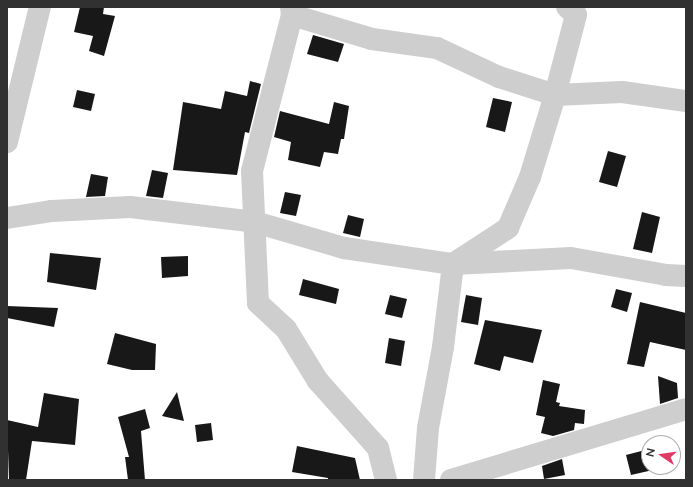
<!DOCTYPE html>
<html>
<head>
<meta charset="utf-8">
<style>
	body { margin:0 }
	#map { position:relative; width:693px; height:487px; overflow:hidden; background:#fff; font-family:Lato,sans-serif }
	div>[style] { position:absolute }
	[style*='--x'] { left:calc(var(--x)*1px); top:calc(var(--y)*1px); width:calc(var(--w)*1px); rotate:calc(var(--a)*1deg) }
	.building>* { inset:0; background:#181818 }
	.minor>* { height:22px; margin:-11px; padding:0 11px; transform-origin:11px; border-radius:11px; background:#cecece }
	span { translate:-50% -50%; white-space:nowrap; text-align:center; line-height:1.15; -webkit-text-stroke:4px #fff; paint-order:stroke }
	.frame { position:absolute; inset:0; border:8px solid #313131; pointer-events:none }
	.north { position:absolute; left:641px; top:435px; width:40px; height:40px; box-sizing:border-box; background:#fff; border:1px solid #adadad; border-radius:50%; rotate:283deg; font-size:11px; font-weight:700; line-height:16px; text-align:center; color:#313131 }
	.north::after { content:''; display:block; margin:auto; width:14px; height:18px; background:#e13966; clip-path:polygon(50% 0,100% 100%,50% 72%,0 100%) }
</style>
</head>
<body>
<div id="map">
	<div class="building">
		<i style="clip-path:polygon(80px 7px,104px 7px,103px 14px,115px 16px,104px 56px,89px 51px,93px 36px,74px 32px)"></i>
		<i style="clip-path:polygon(313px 35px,344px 44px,338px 62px,307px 54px)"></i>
		<i style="clip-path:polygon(250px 81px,261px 84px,249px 133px,245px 132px,237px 175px,173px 170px,183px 102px,221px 109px,225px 91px,247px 96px)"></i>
		<i style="clip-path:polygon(77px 90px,95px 94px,91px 111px,73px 107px)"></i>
		<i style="clip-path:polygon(493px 98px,512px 102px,505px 132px,486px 127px)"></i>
		<i style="clip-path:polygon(334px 102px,349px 106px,344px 139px,341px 139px,338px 154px,324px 152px,320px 167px,288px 160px,291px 142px,274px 137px,280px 111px,329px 124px)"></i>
		<i style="clip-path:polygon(608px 151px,626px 156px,617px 187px,599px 182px)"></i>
		<i style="clip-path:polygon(152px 170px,168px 173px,163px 198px,146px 196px)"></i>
		<i style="clip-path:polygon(91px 174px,108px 177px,105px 196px,86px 197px)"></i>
		<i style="clip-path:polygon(285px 192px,301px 195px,296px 216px,280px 213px)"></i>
		<i style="clip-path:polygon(642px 212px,660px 217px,652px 253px,633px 249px)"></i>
		<i style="clip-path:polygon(348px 215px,364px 219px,360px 237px,343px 233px)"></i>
		<i style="clip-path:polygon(50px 253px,101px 258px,96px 290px,47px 282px)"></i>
		<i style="clip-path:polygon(188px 256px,188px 276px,162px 278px,161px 257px)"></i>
		<i style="clip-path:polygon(303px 279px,339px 289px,336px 304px,299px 295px)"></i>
		<i style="clip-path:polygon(616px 289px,632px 293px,627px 312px,611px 307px)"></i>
		<i style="clip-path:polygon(390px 295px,407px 299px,402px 318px,385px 314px)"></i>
		<i style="clip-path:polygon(466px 295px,482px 298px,478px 325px,461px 322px)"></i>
		<i style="clip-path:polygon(640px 302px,686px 313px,686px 350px,650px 342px,644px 367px,627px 364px)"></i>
		<i style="clip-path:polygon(7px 306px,58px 308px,54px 327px,7px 318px)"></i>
		<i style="clip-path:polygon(485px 320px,542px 330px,533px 363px,504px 356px,500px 371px,474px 364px)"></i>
		<i style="clip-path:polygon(115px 333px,156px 344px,155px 370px,132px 370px,107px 364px)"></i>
		<i style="clip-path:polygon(389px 338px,405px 341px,401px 366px,385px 363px)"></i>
		<i style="clip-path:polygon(658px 376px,677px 383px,678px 398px,660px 404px)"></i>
		<i style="clip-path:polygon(543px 380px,560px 384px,556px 402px,560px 403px,559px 406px,585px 410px,584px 424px,575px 423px,574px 430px,553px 436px,541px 433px,545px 417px,536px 415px)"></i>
		<i style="clip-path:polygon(177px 392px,184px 421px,162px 416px)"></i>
		<i style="clip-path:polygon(44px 393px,79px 399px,75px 445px,32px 441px,26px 480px,9px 480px,7px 420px,38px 427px)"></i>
		<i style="clip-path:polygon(145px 409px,150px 428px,141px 431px,145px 480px,128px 480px,125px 457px,129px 457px,118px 417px)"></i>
		<i style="clip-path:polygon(211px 423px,213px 440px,197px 442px,195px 425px)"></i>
		<i style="clip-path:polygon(297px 446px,355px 458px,360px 480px,328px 480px,328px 478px,292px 472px)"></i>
		<i style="clip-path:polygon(649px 449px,649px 467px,666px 467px,631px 475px,626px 455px)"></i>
		<i style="clip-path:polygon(562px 459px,565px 475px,544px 479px,542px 466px)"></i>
	</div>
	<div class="minor">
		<i style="--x:291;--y:7;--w:8;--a:83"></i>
		<i style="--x:292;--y:15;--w:161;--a:104.4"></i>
		<i style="--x:252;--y:171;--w:132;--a:87.4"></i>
		<i style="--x:258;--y:303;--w:38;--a:43"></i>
		<i style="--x:286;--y:329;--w:61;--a:58.4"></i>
		<i style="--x:318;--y:381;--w:90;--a:48.2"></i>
		<i style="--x:378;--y:448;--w:33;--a:76"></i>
		<i style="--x:292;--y:15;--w:84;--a:16.7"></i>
		<i style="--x:372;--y:39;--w:66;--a:7.9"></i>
		<i style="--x:437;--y:48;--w:68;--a:25.1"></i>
		<i style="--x:499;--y:77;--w:59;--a:17.8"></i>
		<i style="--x:555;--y:95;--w:67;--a:-2.6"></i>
		<i style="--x:622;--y:92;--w:65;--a:8"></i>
		<i style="--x:7;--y:142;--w:139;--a:-76.3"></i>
		<i style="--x:7;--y:218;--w:46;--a:-8.8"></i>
		<i style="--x:52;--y:211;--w:78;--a:-2.9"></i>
		<i style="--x:130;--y:207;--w:126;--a:6.8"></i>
		<i style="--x:255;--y:222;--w:93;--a:16.3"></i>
		<i style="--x:344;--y:248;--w:110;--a:8.4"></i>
		<i style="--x:453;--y:264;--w:118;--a:-2.9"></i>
		<i style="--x:571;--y:258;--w:97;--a:10.1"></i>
		<i style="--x:666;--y:275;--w:20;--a:3"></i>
		<i style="--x:424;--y:480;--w:52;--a:-85.6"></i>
		<i style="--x:428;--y:428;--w:82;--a:-79.5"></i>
		<i style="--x:443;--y:347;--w:84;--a:-83.1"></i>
		<i style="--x:453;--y:264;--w:66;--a:-33.2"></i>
		<i style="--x:508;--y:228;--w:56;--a:-66.7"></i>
		<i style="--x:530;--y:177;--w:86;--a:-73"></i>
		<i style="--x:555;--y:95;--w:83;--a:-75.3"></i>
		<i style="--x:576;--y:15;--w:12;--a:-138"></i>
		<i style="--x:451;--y:480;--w:245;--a:-16.8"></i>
	</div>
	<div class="frame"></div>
	<div class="north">N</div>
</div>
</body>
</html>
